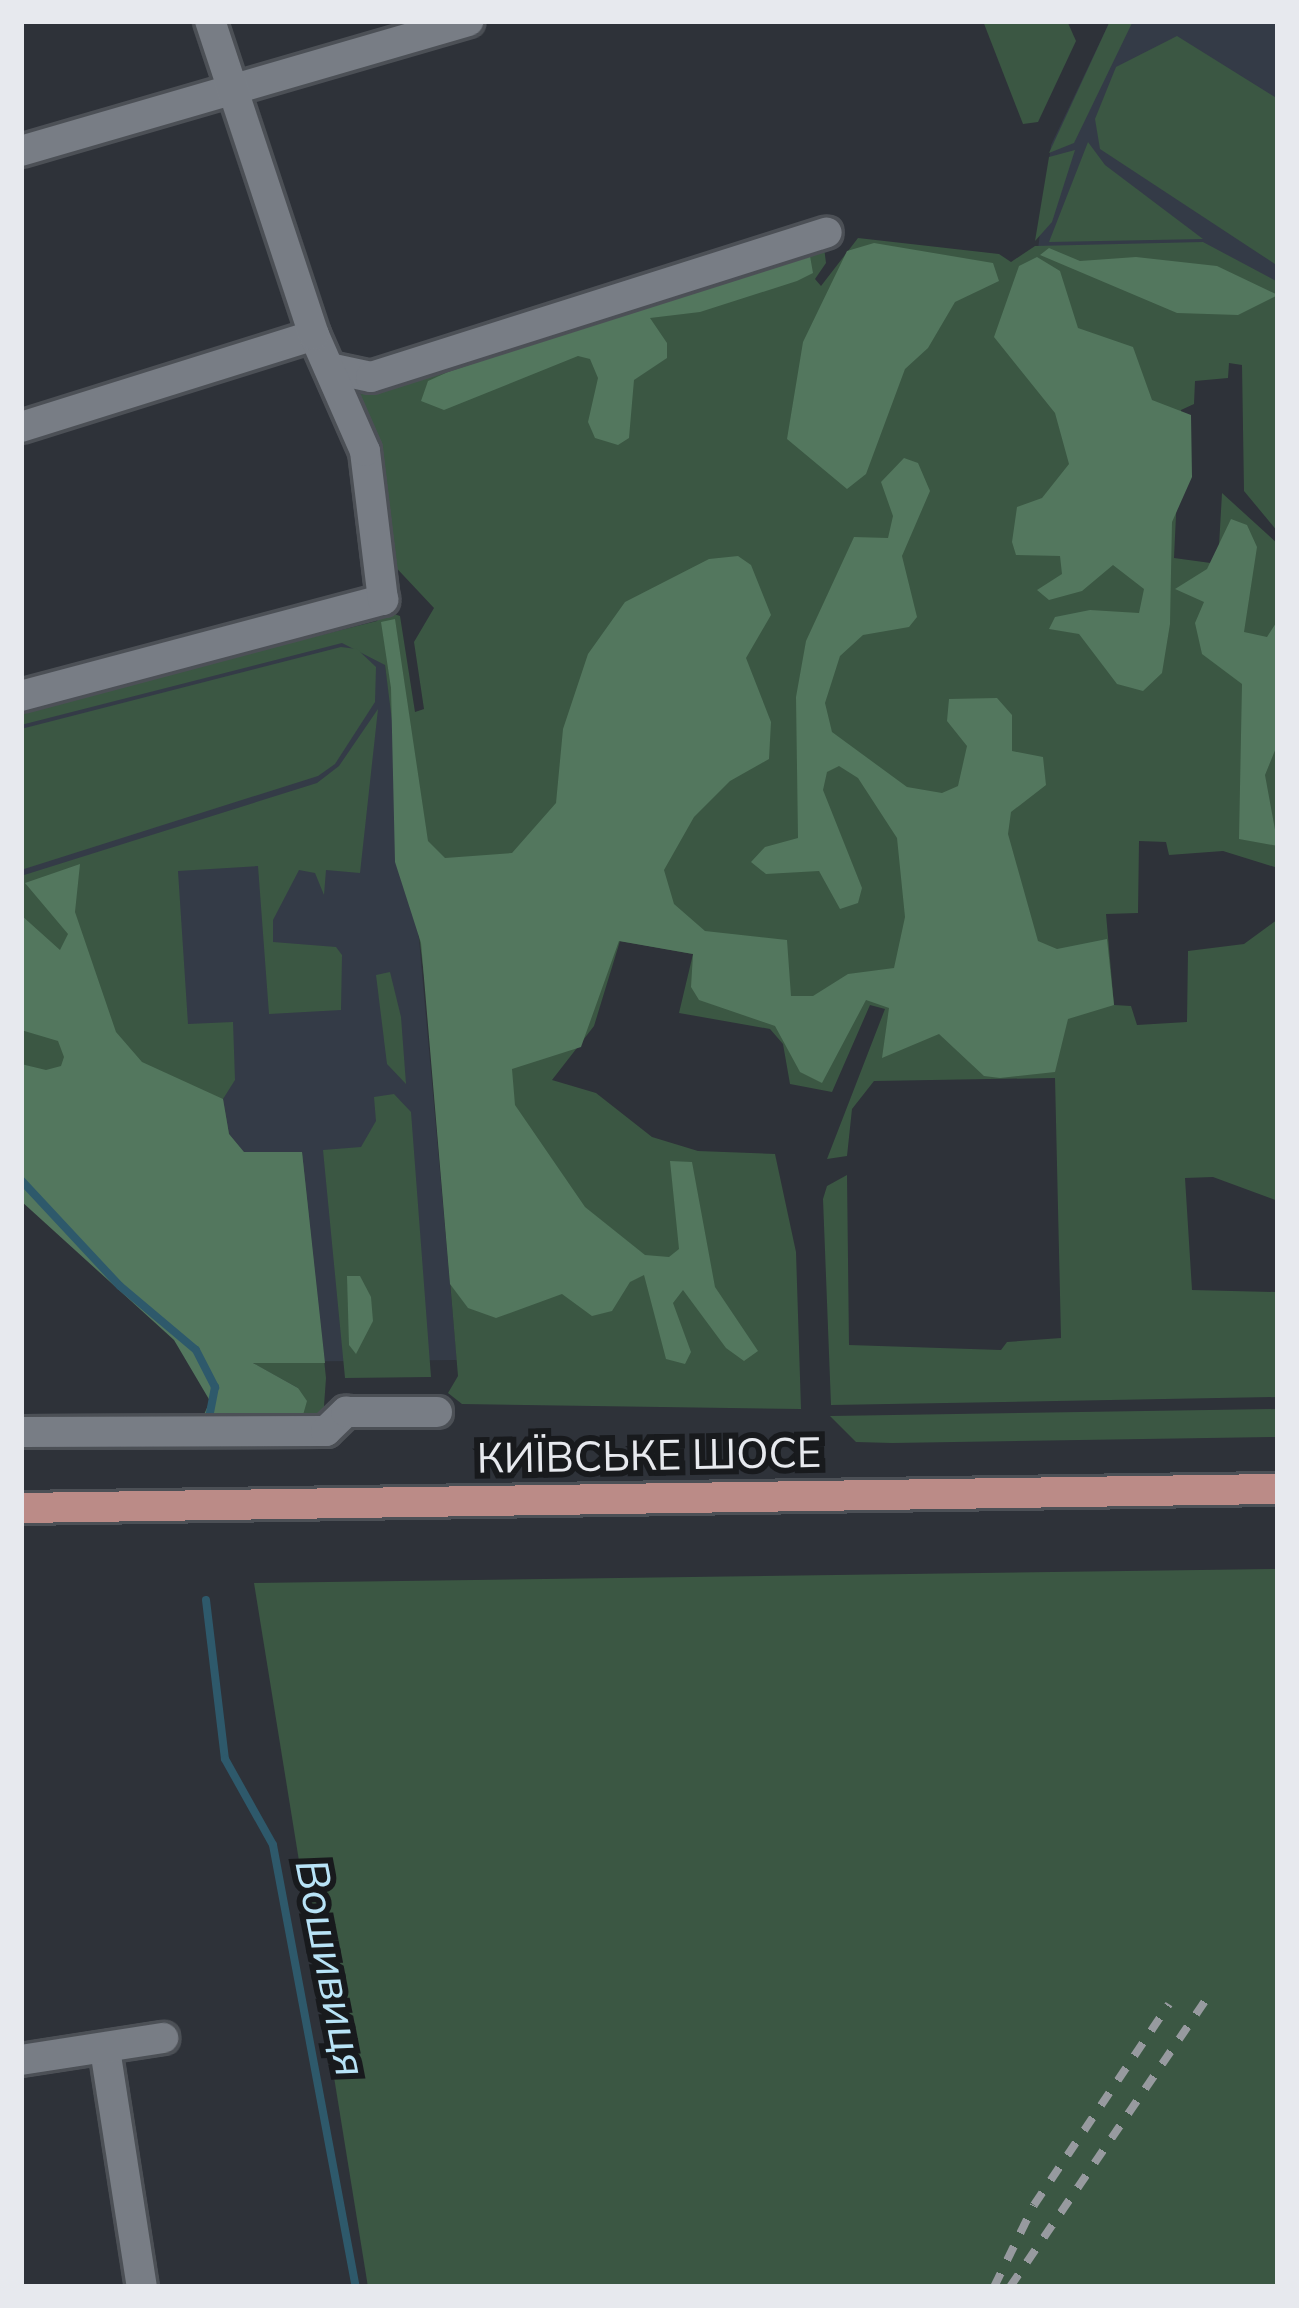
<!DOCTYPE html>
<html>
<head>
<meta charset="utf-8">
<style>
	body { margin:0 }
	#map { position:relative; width:1299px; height:2308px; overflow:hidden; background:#2e3239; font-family:"Nunito Sans",sans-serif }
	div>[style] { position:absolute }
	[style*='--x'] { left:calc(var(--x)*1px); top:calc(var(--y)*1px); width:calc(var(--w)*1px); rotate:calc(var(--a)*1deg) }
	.built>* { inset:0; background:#343b47 }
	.green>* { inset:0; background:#3b5743 }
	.forest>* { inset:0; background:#53775e }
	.stream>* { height:8px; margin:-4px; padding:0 4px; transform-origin:4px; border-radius:4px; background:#2e596b }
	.roads { filter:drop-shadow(3px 0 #4c5056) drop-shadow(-3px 0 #4c5056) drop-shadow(0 3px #4c5056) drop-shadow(0 -3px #4c5056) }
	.minor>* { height:30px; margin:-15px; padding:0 15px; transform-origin:15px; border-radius:15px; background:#787d85 }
	.major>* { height:30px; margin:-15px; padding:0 15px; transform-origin:15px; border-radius:15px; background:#bb8b87 }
	.rail>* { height:8px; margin-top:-4px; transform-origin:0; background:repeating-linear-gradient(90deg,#979a9f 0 15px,transparent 0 30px) }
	span { translate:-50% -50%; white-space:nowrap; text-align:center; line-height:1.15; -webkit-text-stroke:12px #181a1d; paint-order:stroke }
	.street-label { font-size:42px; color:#e7e9ee }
	.water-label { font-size:45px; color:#b8e3f7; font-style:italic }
	.frame { position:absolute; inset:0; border:24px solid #e7e9ee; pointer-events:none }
</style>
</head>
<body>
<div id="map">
	<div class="built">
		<i style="clip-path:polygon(1110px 21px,1278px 21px,1278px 307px,1037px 257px,1051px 145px)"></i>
		<i style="clip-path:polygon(378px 621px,407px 806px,457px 1360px,251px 1362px,21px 1102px,21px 710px)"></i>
	</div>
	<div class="green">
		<i style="clip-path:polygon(983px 21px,1068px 23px,1076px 41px,1038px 122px,1023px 124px)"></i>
		<i style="clip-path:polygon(1110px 21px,1133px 21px,1074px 143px,1049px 153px)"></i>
		<i style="clip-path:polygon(1177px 36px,1278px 99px,1278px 266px,1100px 149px,1095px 119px,1116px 67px)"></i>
		<i style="clip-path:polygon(1088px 142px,1105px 165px,1203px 239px,1049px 242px)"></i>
		<i style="clip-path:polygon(1075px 150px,1052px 222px,1035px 241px,1049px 157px)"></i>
		<i style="clip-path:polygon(858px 238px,999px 254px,1011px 262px,1035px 246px,1203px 242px,1278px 282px,1278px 532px,1244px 491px,1242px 365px,1229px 363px,1228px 378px,1195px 381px,1194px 404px,1181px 410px,1174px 558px,1218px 564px,1222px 493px,1278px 544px,1278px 868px,1223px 851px,1169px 855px,1166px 842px,1139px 841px,1138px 913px,1106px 914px,1114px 1005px,1131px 1006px,1137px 1025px,1187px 1022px,1188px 951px,1244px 944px,1278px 919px,1278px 1201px,1213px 1177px,1185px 1178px,1192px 1290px,1276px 1292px,1278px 1397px,831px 1405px,823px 1199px,827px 1186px,847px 1175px,849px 1345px,1001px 1350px,1007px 1342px,1061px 1338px,1055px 1078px,874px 1081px,852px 1109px,847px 1156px,827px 1159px,885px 1009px,870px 1005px,832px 1092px,790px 1084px,783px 1044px,770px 1029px,679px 1013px,693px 954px,620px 941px,594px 1026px,552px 1080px,596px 1093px,652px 1137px,698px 1151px,775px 1154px,796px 1252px,801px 1409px,462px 1404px,448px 1393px,458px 1376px,425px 983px,385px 665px,342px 643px,21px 725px,21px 710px,377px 621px,382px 610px,400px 616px,415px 712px,424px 709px,414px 642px,434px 608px,388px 559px,360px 391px,824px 247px,826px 263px,815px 279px,821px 286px)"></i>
		<i style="clip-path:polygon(341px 647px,357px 649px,376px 667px,375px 702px,335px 764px,318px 776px,21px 870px,21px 729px)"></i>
		<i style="clip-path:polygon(378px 709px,360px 873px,326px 870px,324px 895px,315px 873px,299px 870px,273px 920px,273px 942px,336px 947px,342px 955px,341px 1010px,269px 1014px,258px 866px,178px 871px,188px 1024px,233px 1022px,235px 1080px,223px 1099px,229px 1134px,244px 1153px,302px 1152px,326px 1378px,323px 1420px,301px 1422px,298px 1388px,251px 1362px,21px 1102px,21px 876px,317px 783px,339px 766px)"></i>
		<i style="clip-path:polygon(390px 972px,401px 1017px,406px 1084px,387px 1064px,376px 975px)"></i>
		<i style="clip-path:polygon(394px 1094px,411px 1112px,431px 1377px,345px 1378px,323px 1150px,361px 1147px,376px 1121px,374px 1097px)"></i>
		<i style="clip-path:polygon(1278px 1409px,1278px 1437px,892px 1443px,856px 1442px,830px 1416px)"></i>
		<i style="clip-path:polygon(1278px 1569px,1278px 2287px,368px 2287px,254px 1583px)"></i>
	</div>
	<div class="forest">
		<i style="clip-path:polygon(874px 243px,993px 263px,999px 281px,955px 302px,928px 348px,905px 369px,866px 474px,847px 489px,787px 439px,803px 342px,847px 251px)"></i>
		<i style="clip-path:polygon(1049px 248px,1080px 261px,1136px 257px,1217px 266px,1278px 295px,1238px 315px,1177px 313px,1040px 255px)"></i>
		<i style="clip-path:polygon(801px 254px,810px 256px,813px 273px,797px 281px,700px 312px,650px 318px,667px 343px,667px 358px,634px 380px,629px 438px,618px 445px,595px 438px,588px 422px,598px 378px,590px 359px,578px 356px,444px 410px,421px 401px,428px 381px,448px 372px)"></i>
		<i style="clip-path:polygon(1037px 257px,1060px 271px,1078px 328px,1133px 347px,1152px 400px,1191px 415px,1192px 477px,1172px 522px,1170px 624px,1162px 673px,1143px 691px,1117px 684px,1079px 634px,1049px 629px,1055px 617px,1090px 610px,1139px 613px,1144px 589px,1113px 565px,1082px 591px,1049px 600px,1037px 590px,1062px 574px,1060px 556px,1016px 555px,1012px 542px,1017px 507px,1042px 498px,1069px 464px,1055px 413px,994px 337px,1019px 266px)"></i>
		<i style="clip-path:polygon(904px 458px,918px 463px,930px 491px,902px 556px,917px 617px,909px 627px,863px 635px,840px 656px,825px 703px,832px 732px,907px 787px,942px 793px,958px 786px,967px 746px,947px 721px,949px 699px,997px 698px,1012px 715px,1012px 751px,1043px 757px,1046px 785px,1011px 812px,1008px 834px,1038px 941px,1057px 949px,1107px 939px,1114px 1005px,1068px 1019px,1055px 1072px,1000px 1078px,984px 1076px,939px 1034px,882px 1058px,889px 1008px,866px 1000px,822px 1083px,800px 1072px,775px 1026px,699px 1000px,691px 987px,693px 954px,619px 941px,581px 1047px,512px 1069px,515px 1105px,585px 1207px,645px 1255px,669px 1257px,679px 1249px,670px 1161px,692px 1162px,715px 1287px,758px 1351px,744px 1361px,726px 1348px,683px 1290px,673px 1303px,691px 1352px,685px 1364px,666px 1359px,644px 1275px,630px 1282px,612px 1311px,592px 1316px,562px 1294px,496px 1318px,468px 1308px,450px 1284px,421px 943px,395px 862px,391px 688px,381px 622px,395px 619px,428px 841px,445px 858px,512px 853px,556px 803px,563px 729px,588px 654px,625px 602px,709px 559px,738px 556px,751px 565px,771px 615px,746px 658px,771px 722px,769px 759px,730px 781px,694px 817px,664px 870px,674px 904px,705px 931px,787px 940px,791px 996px,813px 996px,848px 974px,894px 968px,905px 917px,897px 838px,858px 778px,839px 766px,827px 772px,823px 790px,862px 888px,858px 903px,840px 909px,819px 871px,766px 874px,751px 862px,765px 847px,798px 838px,796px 697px,806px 641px,854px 537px,888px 538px,893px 516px,881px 482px)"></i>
		<i style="clip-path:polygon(1231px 519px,1247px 525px,1257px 547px,1244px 632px,1267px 637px,1278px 620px,1278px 743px,1265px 775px,1278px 846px,1239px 839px,1242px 684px,1202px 654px,1195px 623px,1204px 602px,1175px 589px,1207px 569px)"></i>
		<i style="clip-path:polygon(80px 864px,75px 912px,116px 1032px,142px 1062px,223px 1099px,229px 1134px,244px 1152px,302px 1152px,325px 1363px,253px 1363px,298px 1388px,307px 1401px,301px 1422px,202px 1419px,210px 1401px,174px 1340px,21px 1201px,21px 1064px,46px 1070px,61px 1066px,64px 1057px,58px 1041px,21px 1030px,21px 915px,60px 950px,68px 934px,25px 883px)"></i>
		<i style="clip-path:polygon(347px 1276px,360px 1276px,371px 1297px,373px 1321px,356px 1354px,349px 1345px)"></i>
	</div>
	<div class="stream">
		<i style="--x:21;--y:1180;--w:145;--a:47"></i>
		<i style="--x:120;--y:1286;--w:99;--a:40.1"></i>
		<i style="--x:196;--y:1350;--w:42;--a:62.8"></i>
		<i style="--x:215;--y:1387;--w:36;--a:101"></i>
		<i style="--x:206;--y:1600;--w:160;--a:83.2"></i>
		<i style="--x:225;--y:1759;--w:98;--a:60.8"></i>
		<i style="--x:273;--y:1845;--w:450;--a:79.4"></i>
	</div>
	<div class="roads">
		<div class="minor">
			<i style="--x:21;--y:151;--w:466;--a:-16.2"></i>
			<i style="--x:329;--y:368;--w:43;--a:12.1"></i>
			<i style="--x:371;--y:377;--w:478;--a:-17.6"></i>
			<i style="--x:21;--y:427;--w:307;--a:-17.4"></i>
			<i style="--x:21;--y:696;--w:375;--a:-14.9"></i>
			<i style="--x:383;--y:600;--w:150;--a:-96.9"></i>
			<i style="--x:365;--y:451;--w:127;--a:-113.7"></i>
			<i style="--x:314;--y:335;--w:331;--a:-108.3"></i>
			<i style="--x:21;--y:1432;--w:305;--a:-0.2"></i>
			<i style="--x:326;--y:1431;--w:28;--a:-44"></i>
			<i style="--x:346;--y:1412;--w:91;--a:0"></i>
			<i style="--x:105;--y:2049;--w:241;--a:81.2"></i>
			<i style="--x:21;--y:2060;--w:144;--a:-8.8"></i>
		</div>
		<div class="major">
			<i style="--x:21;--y:1508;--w:1257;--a:-0.87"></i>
		</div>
	</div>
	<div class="rail">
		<i style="--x:994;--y:2287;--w:91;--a:-64"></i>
		<i style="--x:1034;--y:2205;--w:242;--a:-56.1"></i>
		<i style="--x:1010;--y:2287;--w:357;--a:-55.7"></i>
	</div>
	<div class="street-label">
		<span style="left:649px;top:1457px;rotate:-1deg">КИЇВСЬКЕ ШОСЕ</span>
	</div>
	<div class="water-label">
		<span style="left:330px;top:1968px;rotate:79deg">Вошивиця</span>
	</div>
	<div class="frame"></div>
</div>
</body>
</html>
